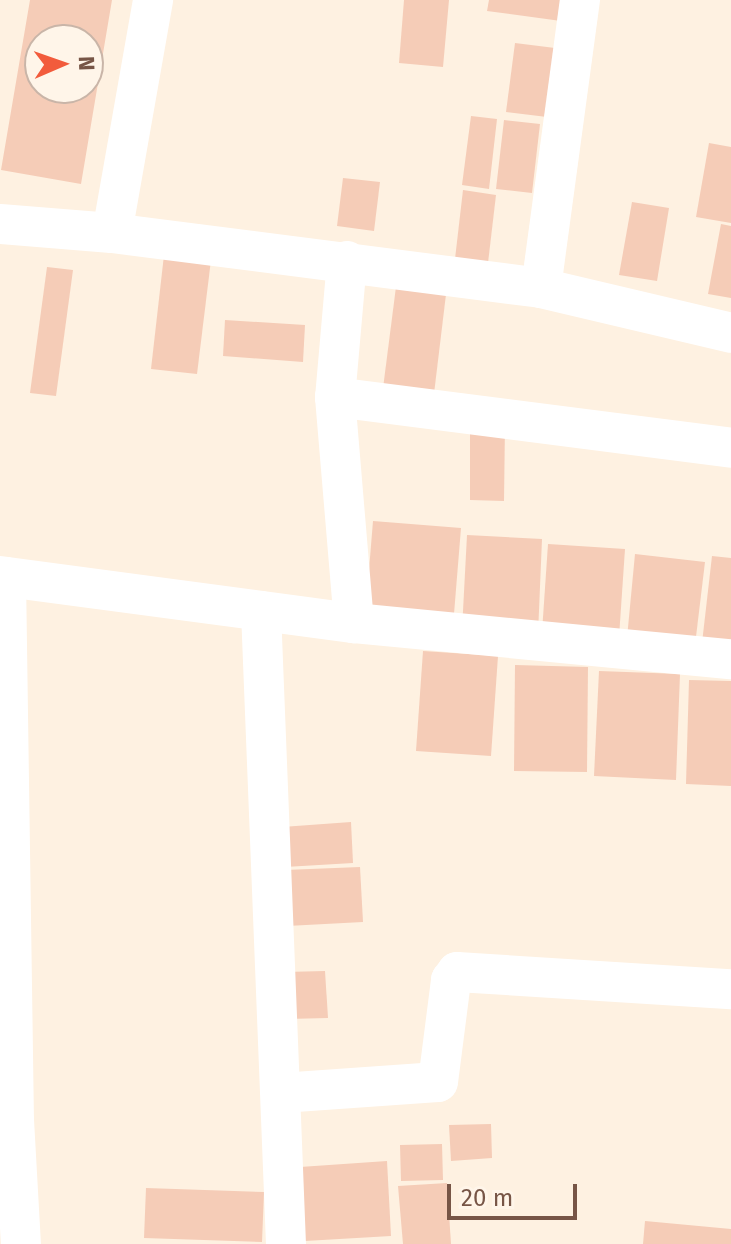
<!DOCTYPE html>
<html>
<head>
<meta charset="utf-8">
<style>
	body { margin:0 }
	#map { position:relative; width:731px; height:1244px; overflow:hidden; background:#fef1e1; font-family:"Fira Sans",sans-serif }
	div>[style] { position:absolute }
	[style*='--x'] { left:calc(var(--x)*1px); top:calc(var(--y)*1px); width:calc(var(--w)*1px); rotate:calc(var(--a)*1deg) }
	.building>* { inset:0; background:#f5ccb7 }
	.street>* { height:40px; margin:-20px; padding:0 20px; transform-origin:20px; border-radius:20px; background:#fff }
	span { translate:-50% -50%; white-space:nowrap; text-align:center; line-height:1.15; -webkit-text-stroke:6px #fff5e9; paint-order:stroke }
	.north { position:absolute; left:24px; top:24px; width:80px; height:80px; box-sizing:border-box; background:#fff5e9; border:2px solid #c9b5a8; border-radius:50%; rotate:88deg; font-size:22px; font-weight:700; line-height:32px; text-align:center; color:#775546 }
	.north::after { content:''; display:block; margin:auto; width:28px; height:36px; background:#f25b3c; clip-path:polygon(50% 0,100% 100%,50% 72%,0 100%) }
	.scale { position:absolute; left:447px; top:1184px; width:130px; height:36px; box-sizing:border-box; border:4px solid #775546; border-top:0; padding-left:10px; font-size:24px; line-height:28px; white-space:nowrap; color:#775546; -webkit-text-stroke:6px #fff5e9; paint-order:stroke }
</style>
</head>
<body>
<div id="map">
	<div class="building">
		<i style="clip-path:polygon(evenodd,30px 0,112px 0,81px 184px,1px 170px,30px 0,40px 40px,88px 40px,88px 88px,40px 88px,40px 40px)"></i>
		<i style="clip-path:polygon(404px 0,449px 0,443px 67px,399px 63px)"></i>
		<i style="clip-path:polygon(489px 0,563px 0,561px 21px,487px 11px)"></i>
		<i style="clip-path:polygon(515px 43px,555px 48px,547px 117px,506px 112px)"></i>
		<i style="clip-path:polygon(471px 116px,497px 119px,489px 189px,462px 185px)"></i>
		<i style="clip-path:polygon(504px 120px,540px 124px,532px 193px,496px 189px)"></i>
		<i style="clip-path:polygon(709px 143px,731px 147px,731px 223px,696px 217px)"></i>
		<i style="clip-path:polygon(343px 178px,380px 182px,374px 231px,337px 226px)"></i>
		<i style="clip-path:polygon(463px 190px,496px 195px,488px 263px,455px 259px)"></i>
		<i style="clip-path:polygon(632px 202px,669px 208px,657px 281px,619px 275px)"></i>
		<i style="clip-path:polygon(721px 224px,731px 226px,731px 298px,708px 294px)"></i>
		<i style="clip-path:polygon(164px 255px,211px 260px,197px 374px,151px 369px)"></i>
		<i style="clip-path:polygon(47px 267px,73px 270px,56px 396px,30px 393px)"></i>
		<i style="clip-path:polygon(397px 279px,447px 286px,433px 402px,382px 396px)"></i>
		<i style="clip-path:polygon(225px 320px,305px 325px,303px 362px,223px 356px)"></i>
		<i style="clip-path:polygon(470px 424px,505px 424px,504px 501px,470px 500px)"></i>
		<i style="clip-path:polygon(373px 521px,461px 528px,453px 626px,365px 619px)"></i>
		<i style="clip-path:polygon(467px 535px,542px 539px,538px 634px,462px 630px)"></i>
		<i style="clip-path:polygon(548px 544px,625px 549px,619px 637px,542px 632px)"></i>
		<i style="clip-path:polygon(635px 554px,705px 562px,695px 645px,627px 638px)"></i>
		<i style="clip-path:polygon(712px 556px,731px 558px,731px 646px,702px 643px)"></i>
		<i style="clip-path:polygon(423px 651px,498px 656px,491px 756px,416px 751px)"></i>
		<i style="clip-path:polygon(515px 665px,588px 667px,587px 772px,514px 771px)"></i>
		<i style="clip-path:polygon(599px 671px,680px 674px,676px 780px,594px 776px)"></i>
		<i style="clip-path:polygon(689px 680px,731px 681px,731px 786px,686px 784px)"></i>
		<i style="clip-path:polygon(351px 822px,353px 863px,285px 867px,282px 827px)"></i>
		<i style="clip-path:polygon(360px 867px,363px 922px,287px 926px,285px 870px)"></i>
		<i style="clip-path:polygon(325px 971px,328px 1018px,287px 1019px,285px 972px)"></i>
		<i style="clip-path:polygon(491px 1124px,492px 1158px,451px 1161px,449px 1125px)"></i>
		<i style="clip-path:polygon(442px 1144px,443px 1180px,401px 1181px,400px 1145px)"></i>
		<i style="clip-path:polygon(387px 1161px,391px 1236px,305px 1241px,300px 1167px)"></i>
		<i style="clip-path:polygon(447px 1183px,451px 1244px,403px 1244px,398px 1186px)"></i>
		<i style="clip-path:polygon(146px 1188px,264px 1192px,262px 1242px,144px 1238px)"></i>
		<i style="clip-path:polygon(645px 1221px,731px 1229px,731px 1244px,643px 1244px)"></i>
	</div>
	<div class="street">
		<i style="--x:0;--y:224;--w:112;--a:4.6"></i>
		<i style="--x:112;--y:233;--w:433;--a:7.3"></i>
		<i style="--x:541;--y:288;--w:195;--a:13.3"></i>
		<i style="--x:112;--y:233;--w:237;--a:-80"></i>
		<i style="--x:347;--y:261;--w:137;--a:95"></i>
		<i style="--x:335;--y:397;--w:227;--a:85.2"></i>
		<i style="--x:541;--y:288;--w:291;--a:-82.3"></i>
		<i style="--x:335;--y:397;--w:399;--a:7.3"></i>
		<i style="--x:0;--y:576;--w:357;--a:7.6"></i>
		<i style="--x:354;--y:623;--w:379;--a:5.5"></i>
		<i style="--x:6;--y:577;--w:543;--a:89.16"></i>
		<i style="--x:14;--y:1120;--w:124;--a:86.8"></i>
		<i style="--x:261;--y:611;--w:633;--a:87.74"></i>
		<i style="--x:281;--y:1093;--w:157;--a:-4"></i>
		<i style="--x:438;--y:1082;--w:103;--a:-82.7"></i>
		<i style="--x:451;--y:980;--w:10;--a:-53"></i>
		<i style="--x:457;--y:972;--w:275;--a:3.6"></i>
	</div>
	<div class="north">N</div>
	<div class="scale">20 m</div>
</div>
</body>
</html>
